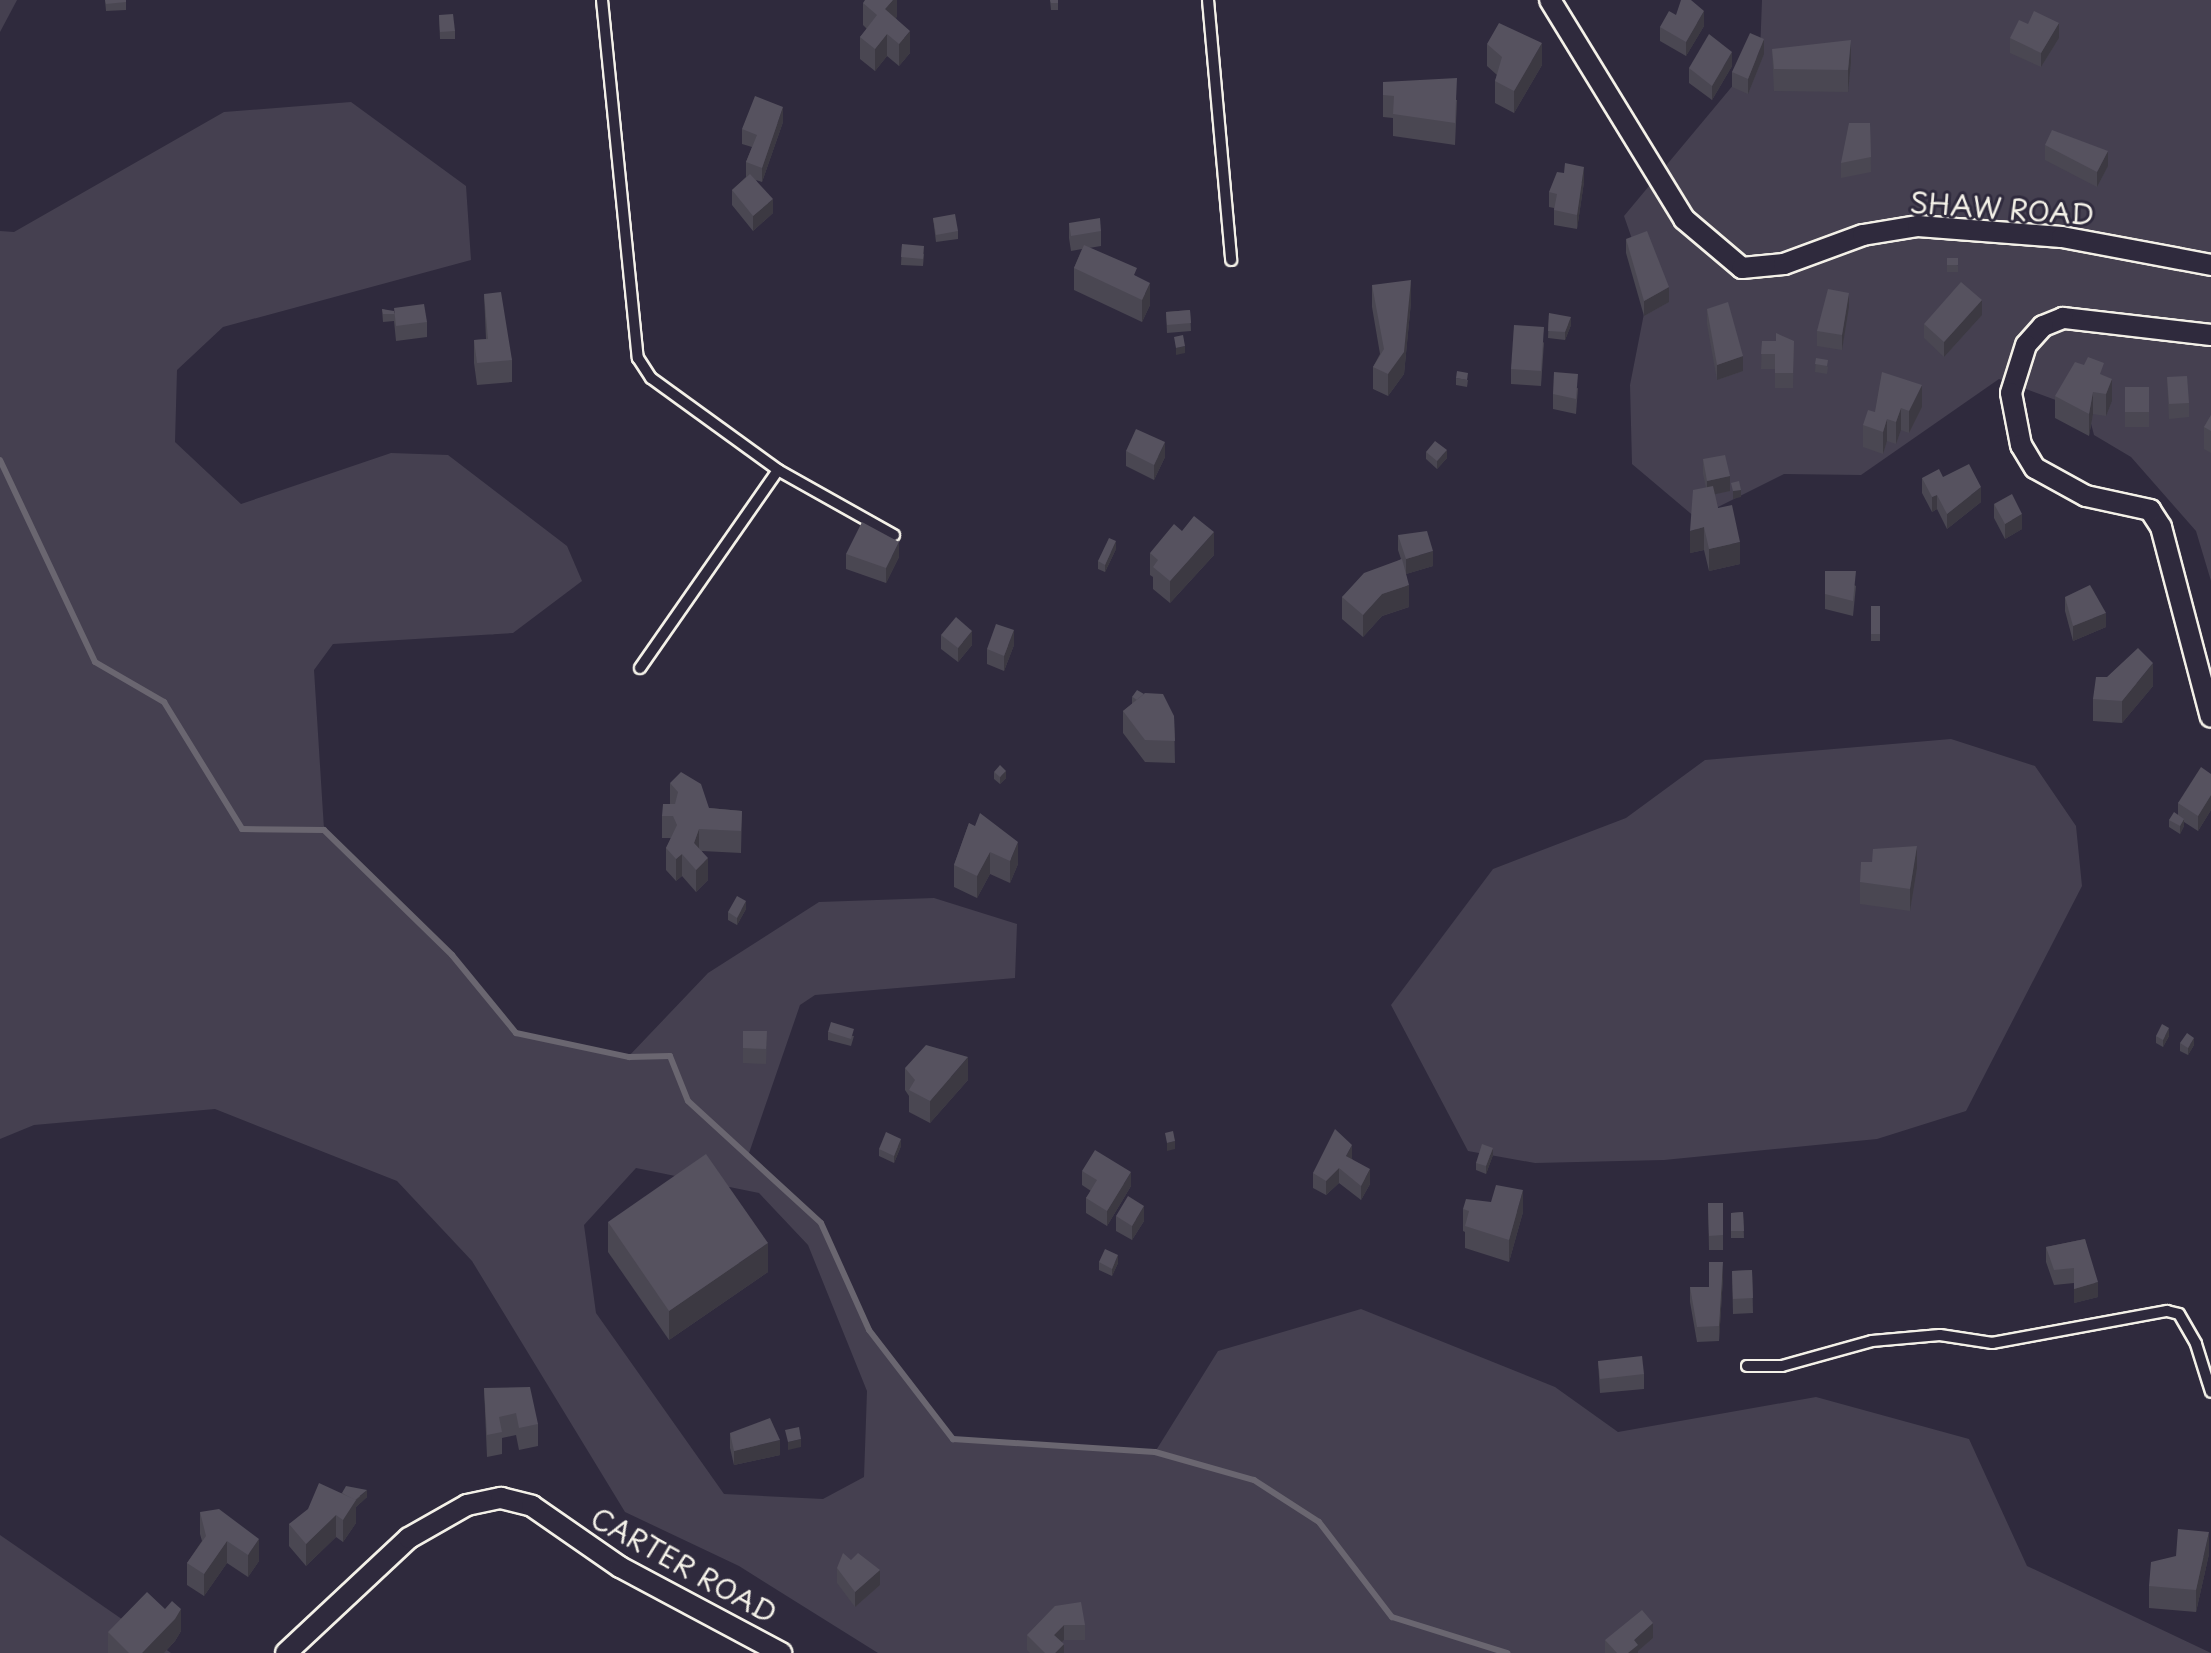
<!DOCTYPE html>
<html>
<head>
<meta charset="utf-8">
<style>
	body { margin:0 }
	#map { position:relative; width:2211px; height:1653px; overflow:hidden; background:#2f2a3d; font-family:"Playpen Sans",sans-serif }
	div>[style] { position:absolute }
	[style*='--x'] { left:calc(var(--x)*1px); top:calc(var(--y)*1px); width:calc(var(--w)*1px); rotate:calc(var(--a)*1deg) }
	.green>* { inset:0; background:#454050 }
	.stream>* { height:6px; margin:-3px; padding:0 3px; transform-origin:3px; border-radius:3px; background:#6a6670 }
	.roads { filter:drop-shadow(2px 0 #f4f1e8) drop-shadow(-2px 0 #f4f1e8) drop-shadow(0 2px #f4f1e8) drop-shadow(0 -2px #f4f1e8) }
	.lane>* { height:10px; margin:-5px; padding:0 5px; transform-origin:5px; border-radius:5px; background:#2f2a3d }
	.street>* { height:20px; margin:-10px; padding:0 10px; transform-origin:10px; border-radius:10px; background:#2f2a3d }
	.wall>* { inset:0; background:#4a4752 }
	.shaded-wall>* { inset:0; background:#3c3942 }
	.building>* { inset:0; background:#56525f }
	span { translate:-50% -50%; white-space:nowrap; text-align:center; line-height:1.15; -webkit-text-stroke:6px #2f2a3d; paint-order:stroke }
	.street-label { font-size:28px; color:#f4f1e8 }
</style>
</head>
<body>
<div id="map">
	<div class="green">
		<i style="clip-path:polygon(0 0,17px 0,0 32px)"></i>
		<i style="clip-path:polygon(1762px 0,2211px 0,2211px 581px,2196px 531px,2131px 457px,2094px 435px,2088px 412px,1999px 379px,1861px 475px,1784px 474px,1696px 518px,1632px 464px,1630px 385px,1649px 288px,1624px 216px,1760px 53px)"></i>
		<i style="clip-path:polygon(evenodd,351px 102px,466px 186px,471px 260px,223px 327px,177px 370px,175px 442px,241px 504px,391px 453px,448px 455px,567px 546px,582px 581px,513px 633px,333px 644px,314px 670px,324px 829px,452px 955px,516px 1033px,628px 1057px,708px 973px,819px 902px,934px 898px,1017px 924px,1015px 978px,815px 995px,800px 1005px,748px 1156px,821px 1223px,869px 1330px,953px 1439px,1155px 1452px,1218px 1351px,1361px 1309px,1555px 1387px,1618px 1432px,1816px 1397px,1969px 1439px,2027px 1566px,2211px 1653px,878px 1653px,739px 1566px,625px 1512px,472px 1261px,397px 1181px,215px 1109px,34px 1125px,0 1139px,0 231px,14px 232px,224px 112px,351px 102px,636px 1168px,759px 1193px,808px 1245px,867px 1391px,864px 1477px,823px 1499px,724px 1494px,596px 1313px,584px 1225px,636px 1168px)"></i>
		<i style="clip-path:polygon(1951px 739px,2035px 766px,2076px 826px,2082px 886px,1966px 1111px,1877px 1139px,1664px 1160px,1535px 1163px,1468px 1151px,1391px 1005px,1493px 869px,1626px 818px,1705px 760px)"></i>
		<i style="clip-path:polygon(0 1535px,171px 1653px,0 1653px)"></i>
	</div>
	<div class="stream">
		<i style="--x:0;--y:460;--w:223;--a:64.8"></i>
		<i style="--x:95;--y:662;--w:80;--a:30.1"></i>
		<i style="--x:164;--y:702;--w:149;--a:58.4"></i>
		<i style="--x:242;--y:829;--w:82;--a:0.7"></i>
		<i style="--x:324;--y:830;--w:179;--a:44.3"></i>
		<i style="--x:452;--y:955;--w:101;--a:50.6"></i>
		<i style="--x:516;--y:1033;--w:116;--a:12"></i>
		<i style="--x:629;--y:1057;--w:41;--a:-1.4"></i>
		<i style="--x:670;--y:1056;--w:48;--a:68.2"></i>
		<i style="--x:688;--y:1101;--w:180;--a:42.5"></i>
		<i style="--x:821;--y:1223;--w:117;--a:65.8"></i>
		<i style="--x:869;--y:1330;--w:138;--a:52.4"></i>
		<i style="--x:953;--y:1439;--w:202;--a:3.7"></i>
		<i style="--x:1155;--y:1452;--w:103;--a:15.8"></i>
		<i style="--x:1254;--y:1480;--w:77;--a:32.9"></i>
		<i style="--x:1319;--y:1522;--w:120;--a:52.5"></i>
		<i style="--x:1392;--y:1617;--w:121;--a:17.4"></i>
	</div>
	<div class="roads">
		<div class="lane">
			<i style="--x:602;--y:0;--w:360;--a:84.3"></i>
			<i style="--x:638;--y:358;--w:24;--a:57"></i>
			<i style="--x:651;--y:378;--w:157;--a:35.9"></i>
			<i style="--x:778;--y:470;--w:133;--a:29.3"></i>
			<i style="--x:1208;--y:0;--w:261;--a:84.9"></i>
			<i style="--x:640;--y:668;--w:241;--a:-55.1"></i>
			<i style="--x:1747;--y:1366;--w:35;--a:0"></i>
			<i style="--x:1782;--y:1366;--w:93;--a:-15.5"></i>
			<i style="--x:1872;--y:1341;--w:68;--a:-5"></i>
			<i style="--x:1940;--y:1335;--w:53;--a:8.7"></i>
			<i style="--x:1992;--y:1343;--w:178;--a:-10.4"></i>
			<i style="--x:2167;--y:1311;--w:12;--a:14"></i>
			<i style="--x:2179;--y:1314;--w:34;--a:60"></i>
			<i style="--x:2196;--y:1344;--w:50;--a:72.6"></i>
		</div>
		<div class="street">
			<i style="--x:1550;--y:0;--w:257;--a:58.5"></i>
			<i style="--x:1684;--y:219;--w:76;--a:40.2"></i>
			<i style="--x:1742;--y:268;--w:42;--a:-5.4"></i>
			<i style="--x:1784;--y:264;--w:84;--a:-20.2"></i>
			<i style="--x:1863;--y:235;--w:56;--a:-9.3"></i>
			<i style="--x:1918;--y:226;--w:144;--a:4.4"></i>
			<i style="--x:2062;--y:237;--w:152;--a:10.6"></i>
			<i style="--x:2211;--y:335;--w:149;--a:-173.4"></i>
			<i style="--x:2063;--y:318;--w:22;--a:158"></i>
			<i style="--x:2043;--y:326;--w:25;--a:132"></i>
			<i style="--x:2026;--y:345;--w:50;--a:107.4"></i>
			<i style="--x:2011;--y:393;--w:53;--a:79.1"></i>
			<i style="--x:2021;--y:445;--w:27;--a:59"></i>
			<i style="--x:2035;--y:468;--w:58;--a:28.8"></i>
			<i style="--x:2086;--y:496;--w:66;--a:12.3"></i>
			<i style="--x:2150;--y:510;--w:20;--a:57"></i>
			<i style="--x:2161;--y:527;--w:196;--a:75.3"></i>
			<i style="--x:286;--y:1653;--w:168;--a:-43.1"></i>
			<i style="--x:409;--y:1538;--w:67;--a:-29.6"></i>
			<i style="--x:467;--y:1505;--w:35;--a:-12"></i>
			<i style="--x:501;--y:1498;--w:32;--a:14"></i>
			<i style="--x:532;--y:1506;--w:107;--a:34.7"></i>
			<i style="--x:620;--y:1567;--w:183;--a:28.1"></i>
		</div>
	</div>
	<div class="wall">
		<i style="clip-path:polygon(105px 0,126px 0,126px 10px,106px 11px)"></i>
		<i style="clip-path:polygon(897px 0,896px 18px,910px 53px,899px 66px,887px 56px,875px 71px,860px 59px,860px 37px,867px 29px,863px 25px,863px 3px)"></i>
		<i style="clip-path:polygon(1050px 0,1058px 0,1058px 10px,1051px 10px)"></i>
		<i style="clip-path:polygon(439px 15px,455px 31px,455px 39px,440px 39px)"></i>
		<i style="clip-path:polygon(1676px 15px,1704px 26px,1686px 56px,1660px 41px,1660px 27px)"></i>
		<i style="clip-path:polygon(2010px 38px,2059px 38px,2041px 67px,2010px 53px)"></i>
		<i style="clip-path:polygon(1487px 44px,1542px 65px,1514px 113px,1495px 103px,1495px 81px,1497px 75px,1487px 66px)"></i>
		<i style="clip-path:polygon(1772px 49px,1851px 62px,1848px 92px,1774px 91px)"></i>
		<i style="clip-path:polygon(1764px 54px,1748px 94px,1732px 87px,1732px 72px)"></i>
		<i style="clip-path:polygon(1732px 66px,1712px 100px,1689px 83px,1689px 68px)"></i>
		<i style="clip-path:polygon(1383px 82px,1457px 100px,1455px 145px,1393px 136px,1393px 118px,1383px 117px)"></i>
		<i style="clip-path:polygon(783px 122px,762px 182px,756px 180px,773px 213px,753px 231px,732px 205px,732px 190px,746px 177px,746px 162px,752px 147px,742px 144px,742px 129px)"></i>
		<i style="clip-path:polygon(1870px 123px,1871px 172px,1841px 178px,1841px 163px)"></i>
		<i style="clip-path:polygon(2045px 145px,2108px 166px,2097px 187px,2045px 160px)"></i>
		<i style="clip-path:polygon(1584px 182px,1577px 229px,1554px 225px,1554px 208px,1549px 207px,1549px 192px)"></i>
		<i style="clip-path:polygon(933px 218px,958px 231px,958px 239px,936px 242px)"></i>
		<i style="clip-path:polygon(1069px 223px,1101px 231px,1101px 246px,1089px 248px,1137px 277px,1150px 305px,1142px 322px,1074px 290px,1074px 268px,1082px 249px,1071px 251px,1069px 238px)"></i>
		<i style="clip-path:polygon(1626px 239px,1669px 302px,1644px 316px,1626px 253px)"></i>
		<i style="clip-path:polygon(902px 244px,924px 254px,923px 266px,901px 265px)"></i>
		<i style="clip-path:polygon(1947px 258px,1958px 266px,1958px 272px,1947px 272px)"></i>
		<i style="clip-path:polygon(1372px 285px,1411px 302px,1404px 374px,1388px 396px,1373px 389px,1373px 367px,1380px 354px,1372px 307px)"></i>
		<i style="clip-path:polygon(484px 294px,512px 360px,512px 382px,477px 385px,474px 363px,474px 340px,486px 339px)"></i>
		<i style="clip-path:polygon(1849px 307px,1842px 350px,1817px 346px,1817px 331px)"></i>
		<i style="clip-path:polygon(382px 309px,427px 322px,427px 337px,396px 341px,394px 321px,383px 322px)"></i>
		<i style="clip-path:polygon(1707px 309px,1743px 371px,1717px 380px,1707px 324px)"></i>
		<i style="clip-path:polygon(1190px 310px,1191px 331px,1167px 333px,1166px 312px)"></i>
		<i style="clip-path:polygon(1549px 313px,1571px 325px,1565px 340px,1548px 338px)"></i>
		<i style="clip-path:polygon(1982px 315px,1944px 357px,1924px 338px,1924px 324px)"></i>
		<i style="clip-path:polygon(1762px 341px,1794px 341px,1793px 388px,1775px 388px,1775px 369px,1761px 369px)"></i>
		<i style="clip-path:polygon(1544px 342px,1541px 386px,1511px 384px,1511px 369px)"></i>
		<i style="clip-path:polygon(1816px 358px,1828px 367px,1827px 374px,1815px 372px)"></i>
		<i style="clip-path:polygon(1882px 372px,1922px 407px,1909px 433px,1901px 430px,1896px 444px,1887px 441px,1883px 454px,1863px 447px,1863px 425px,1875px 412px)"></i>
		<i style="clip-path:polygon(2104px 376px,2112px 401px,2106px 416px,2093px 414px,2089px 436px,2055px 418px,2055px 396px)"></i>
		<i style="clip-path:polygon(2167px 377px,2189px 403px,2189px 417px,2169px 419px)"></i>
		<i style="clip-path:polygon(1456px 378px,1468px 380px,1467px 387px,1456px 385px)"></i>
		<i style="clip-path:polygon(2125px 387px,2149px 387px,2149px 427px,2125px 427px)"></i>
		<i style="clip-path:polygon(1578px 388px,1576px 414px,1553px 409px,1553px 394px)"></i>
		<i style="clip-path:polygon(2211px 415px,2211px 453px,2204px 449px,2204px 427px)"></i>
		<i style="clip-path:polygon(1126px 451px,1165px 457px,1154px 480px,1126px 466px)"></i>
		<i style="clip-path:polygon(1426px 452px,1447px 458px,1437px 469px,1426px 459px)"></i>
		<i style="clip-path:polygon(1703px 459px,1730px 491px,1715px 494px,1718px 508px,1740px 564px,1709px 571px,1704px 550px,1690px 553px,1706px 488px,1703px 474px)"></i>
		<i style="clip-path:polygon(1943px 477px,1981px 502px,1947px 529px,1937px 509px,1932px 512px,1922px 493px,1922px 478px)"></i>
		<i style="clip-path:polygon(1994px 504px,2022px 529px,2005px 539px,1994px 518px)"></i>
		<i style="clip-path:polygon(1398px 535px,1433px 566px,1406px 574px,1409px 607px,1382px 616px,1363px 637px,1342px 619px,1342px 597px,1401px 559px,1398px 550px)"></i>
		<i style="clip-path:polygon(1116px 549px,1105px 572px,1098px 569px,1098px 561px)"></i>
		<i style="clip-path:polygon(1150px 553px,1214px 555px,1170px 603px,1153px 589px,1153px 577px,1150px 575px)"></i>
		<i style="clip-path:polygon(846px 554px,899px 557px,886px 583px,846px 569px)"></i>
		<i style="clip-path:polygon(1825px 571px,1856px 586px,1853px 616px,1825px 609px)"></i>
		<i style="clip-path:polygon(2065px 597px,2106px 627px,2073px 641px,2065px 611px)"></i>
		<i style="clip-path:polygon(1871px 606px,1880px 606px,1880px 641px,1871px 641px)"></i>
		<i style="clip-path:polygon(941px 635px,972px 645px,958px 662px,941px 649px)"></i>
		<i style="clip-path:polygon(1014px 645px,1004px 671px,987px 664px,987px 649px)"></i>
		<i style="clip-path:polygon(2107px 677px,2153px 686px,2122px 723px,2093px 721px,2093px 699px)"></i>
		<i style="clip-path:polygon(1132px 697px,1174px 716px,1175px 763px,1145px 762px,1123px 733px,1123px 711px,1132px 704px)"></i>
		<i style="clip-path:polygon(994px 772px,1006px 778px,1000px 784px,994px 779px)"></i>
		<i style="clip-path:polygon(2211px 774px,2211px 810px,2198px 831px,2184px 822px,2184px 826px,2180px 834px,2169px 827px,2169px 820px,2178px 815px,2178px 803px)"></i>
		<i style="clip-path:polygon(670px 783px,709px 808px,742px 811px,741px 853px,702px 851px,708px 880px,696px 892px,682px 876px,676px 881px,666px 870px,666px 848px,671px 838px,662px 838px,662px 816px,670px 804px)"></i>
		<i style="clip-path:polygon(969px 823px,1018px 864px,1010px 883px,990px 874px,977px 898px,954px 887px,954px 865px)"></i>
		<i style="clip-path:polygon(1917px 868px,1910px 911px,1860px 904px,1860px 882px)"></i>
		<i style="clip-path:polygon(746px 909px,737px 925px,728px 920px,728px 912px)"></i>
		<i style="clip-path:polygon(743px 1031px,767px 1031px,766px 1064px,743px 1063px)"></i>
		<i style="clip-path:polygon(828px 1032px,854px 1036px,851px 1046px,828px 1040px)"></i>
		<i style="clip-path:polygon(2156px 1036px,2169px 1036px,2163px 1047px,2156px 1043px)"></i>
		<i style="clip-path:polygon(2180px 1043px,2194px 1045px,2188px 1055px,2180px 1051px)"></i>
		<i style="clip-path:polygon(905px 1068px,968px 1080px,930px 1123px,909px 1112px,909px 1096px,905px 1090px)"></i>
		<i style="clip-path:polygon(901px 1146px,894px 1163px,879px 1156px,879px 1149px)"></i>
		<i style="clip-path:polygon(1493px 1155px,1486px 1174px,1476px 1170px,1476px 1163px)"></i>
		<i style="clip-path:polygon(1352px 1159px,1370px 1184px,1361px 1200px,1339px 1183px,1326px 1195px,1313px 1188px,1313px 1173px)"></i>
		<i style="clip-path:polygon(1082px 1171px,1131px 1186px,1107px 1226px,1086px 1213px,1086px 1198px,1091px 1191px,1082px 1185px)"></i>
		<i style="clip-path:polygon(1708px 1203px,1723px 1203px,1723px 1250px,1709px 1250px)"></i>
		<i style="clip-path:polygon(1463px 1209px,1523px 1212px,1509px 1262px,1465px 1248px,1465px 1232px,1463px 1231px)"></i>
		<i style="clip-path:polygon(1743px 1212px,1744px 1238px,1731px 1238px,1731px 1213px)"></i>
		<i style="clip-path:polygon(1116px 1216px,1144px 1221px,1132px 1240px,1116px 1231px)"></i>
		<i style="clip-path:polygon(608px 1222px,768px 1272px,669px 1340px,608px 1252px)"></i>
		<i style="clip-path:polygon(2085px 1239px,2098px 1297px,2074px 1303px,2074px 1283px,2054px 1285px,2046px 1262px,2046px 1247px)"></i>
		<i style="clip-path:polygon(1099px 1262px,1118px 1263px,1112px 1276px,1099px 1270px)"></i>
		<i style="clip-path:polygon(1752px 1270px,1753px 1313px,1733px 1314px,1732px 1271px)"></i>
		<i style="clip-path:polygon(1723px 1277px,1719px 1341px,1697px 1342px,1690px 1302px,1690px 1287px,1709px 1287px)"></i>
		<i style="clip-path:polygon(1598px 1361px,1644px 1374px,1644px 1389px,1600px 1393px)"></i>
		<i style="clip-path:polygon(484px 1388px,538px 1424px,538px 1446px,519px 1450px,516px 1435px,502px 1438px,502px 1454px,487px 1457px)"></i>
		<i style="clip-path:polygon(730px 1433px,780px 1455px,734px 1465px,730px 1448px)"></i>
		<i style="clip-path:polygon(342px 1493px,367px 1497px,356px 1507px,356px 1523px,343px 1542px,336px 1537px,306px 1566px,289px 1546px,289px 1524px)"></i>
		<i style="clip-path:polygon(200px 1512px,259px 1561px,248px 1577px,227px 1563px,204px 1596px,187px 1585px,187px 1563px,202px 1541px,200px 1534px)"></i>
		<i style="clip-path:polygon(2209px 1554px,2196px 1612px,2149px 1608px,2149px 1586px)"></i>
		<i style="clip-path:polygon(837px 1568px,880px 1585px,855px 1607px,837px 1583px)"></i>
		<i style="clip-path:polygon(1055px 1606px,1085px 1625px,1085px 1640px,1064px 1640px,1062px 1642px,1064px 1653px,1030px 1653px,1027px 1650px,1027px 1635px)"></i>
		<i style="clip-path:polygon(181px 1631px,175px 1641px,164px 1653px,108px 1653px,108px 1632px)"></i>
		<i style="clip-path:polygon(1653px 1638px,1638px 1651px,1638px 1653px,1605px 1653px,1605px 1640px)"></i>
	</div>
	<div class="shaded-wall">
		<i style="clip-path:polygon(893px 0,897px 0,897px 17px,885px 31px,885px 9px)"></i>
		<i style="clip-path:polygon(1704px 11px,1704px 26px,1686px 56px,1686px 42px)"></i>
		<i style="clip-path:polygon(2059px 23px,2059px 38px,2041px 67px,2041px 53px)"></i>
		<i style="clip-path:polygon(910px 31px,910px 53px,899px 66px,899px 44px)"></i>
		<i style="clip-path:polygon(887px 34px,887px 56px,875px 71px,875px 49px)"></i>
		<i style="clip-path:polygon(1764px 39px,1764px 54px,1748px 94px,1748px 79px)"></i>
		<i style="clip-path:polygon(1851px 40px,1851px 62px,1848px 92px,1848px 70px)"></i>
		<i style="clip-path:polygon(1542px 43px,1542px 65px,1514px 113px,1514px 91px)"></i>
		<i style="clip-path:polygon(1732px 52px,1732px 66px,1712px 100px,1712px 86px)"></i>
		<i style="clip-path:polygon(783px 107px,783px 122px,762px 182px,762px 168px)"></i>
		<i style="clip-path:polygon(2108px 151px,2108px 166px,2097px 187px,2097px 172px)"></i>
		<i style="clip-path:polygon(1584px 167px,1584px 182px,1577px 229px,1577px 215px)"></i>
		<i style="clip-path:polygon(773px 199px,773px 213px,753px 231px,753px 216px)"></i>
		<i style="clip-path:polygon(1411px 280px,1411px 302px,1404px 374px,1388px 396px,1388px 374px)"></i>
		<i style="clip-path:polygon(1150px 283px,1150px 305px,1142px 322px,1142px 300px)"></i>
		<i style="clip-path:polygon(1669px 287px,1669px 302px,1644px 316px,1644px 301px)"></i>
		<i style="clip-path:polygon(1849px 293px,1849px 307px,1842px 350px,1842px 335px)"></i>
		<i style="clip-path:polygon(1982px 300px,1982px 315px,1944px 357px,1944px 342px)"></i>
		<i style="clip-path:polygon(1571px 317px,1571px 325px,1565px 340px,1565px 332px)"></i>
		<i style="clip-path:polygon(1185px 346px,1185px 353px,1176px 355px,1176px 348px)"></i>
		<i style="clip-path:polygon(1743px 356px,1743px 371px,1717px 380px,1717px 365px)"></i>
		<i style="clip-path:polygon(2112px 379px,2112px 401px,2106px 416px,2106px 394px)"></i>
		<i style="clip-path:polygon(1922px 385px,1922px 407px,1909px 433px,1909px 411px)"></i>
		<i style="clip-path:polygon(2093px 392px,2093px 414px,2089px 436px,2089px 414px)"></i>
		<i style="clip-path:polygon(1901px 408px,1901px 430px,1896px 444px,1896px 422px)"></i>
		<i style="clip-path:polygon(1887px 419px,1887px 441px,1883px 454px,1883px 432px)"></i>
		<i style="clip-path:polygon(1165px 442px,1165px 457px,1154px 480px,1154px 465px)"></i>
		<i style="clip-path:polygon(1447px 450px,1447px 458px,1437px 469px,1437px 461px)"></i>
		<i style="clip-path:polygon(1730px 476px,1730px 491px,1707px 496px,1707px 481px)"></i>
		<i style="clip-path:polygon(1981px 487px,1981px 502px,1947px 529px,1947px 514px)"></i>
		<i style="clip-path:polygon(1741px 490px,1741px 497px,1733px 499px,1733px 491px)"></i>
		<i style="clip-path:polygon(1937px 495px,1937px 509px,1932px 512px,1932px 497px)"></i>
		<i style="clip-path:polygon(2022px 514px,2022px 529px,2005px 539px,2005px 524px)"></i>
		<i style="clip-path:polygon(1704px 527px,1704px 550px,1690px 553px,1690px 531px)"></i>
		<i style="clip-path:polygon(1214px 532px,1214px 555px,1170px 603px,1170px 581px)"></i>
		<i style="clip-path:polygon(1116px 541px,1116px 549px,1105px 572px,1105px 565px)"></i>
		<i style="clip-path:polygon(899px 542px,899px 557px,886px 583px,886px 568px)"></i>
		<i style="clip-path:polygon(1740px 542px,1740px 564px,1709px 571px,1709px 549px)"></i>
		<i style="clip-path:polygon(1433px 551px,1433px 566px,1406px 574px,1406px 559px)"></i>
		<i style="clip-path:polygon(1409px 585px,1409px 607px,1382px 616px,1363px 637px,1363px 615px,1382px 594px)"></i>
		<i style="clip-path:polygon(2106px 613px,2106px 627px,2073px 641px,2073px 626px)"></i>
		<i style="clip-path:polygon(1014px 630px,1014px 645px,1004px 671px,1004px 656px)"></i>
		<i style="clip-path:polygon(972px 631px,972px 645px,958px 662px,958px 648px)"></i>
		<i style="clip-path:polygon(2153px 663px,2153px 686px,2122px 723px,2122px 701px)"></i>
		<i style="clip-path:polygon(1006px 771px,1006px 778px,1000px 784px,1000px 777px)"></i>
		<i style="clip-path:polygon(2211px 795px,2211px 810px,2198px 831px,2198px 816px)"></i>
		<i style="clip-path:polygon(2184px 819px,2184px 826px,2180px 834px,2180px 826px)"></i>
		<i style="clip-path:polygon(699px 829px,699px 851px,694px 843px)"></i>
		<i style="clip-path:polygon(1018px 842px,1018px 864px,1010px 883px,1010px 861px)"></i>
		<i style="clip-path:polygon(1917px 846px,1917px 868px,1910px 911px,1910px 889px)"></i>
		<i style="clip-path:polygon(990px 852px,990px 874px,977px 898px,977px 876px)"></i>
		<i style="clip-path:polygon(682px 854px,682px 876px,676px 881px,676px 859px)"></i>
		<i style="clip-path:polygon(708px 858px,708px 880px,696px 892px,696px 870px)"></i>
		<i style="clip-path:polygon(746px 901px,746px 909px,737px 925px,737px 918px)"></i>
		<i style="clip-path:polygon(2169px 1028px,2169px 1036px,2163px 1047px,2163px 1040px)"></i>
		<i style="clip-path:polygon(2194px 1038px,2194px 1045px,2188px 1055px,2188px 1048px)"></i>
		<i style="clip-path:polygon(968px 1057px,968px 1080px,930px 1123px,930px 1101px)"></i>
		<i style="clip-path:polygon(901px 1139px,901px 1146px,894px 1163px,894px 1156px)"></i>
		<i style="clip-path:polygon(1175px 1141px,1175px 1149px,1167px 1151px,1167px 1143px)"></i>
		<i style="clip-path:polygon(1352px 1145px,1352px 1160px,1346px 1156px)"></i>
		<i style="clip-path:polygon(1493px 1148px,1493px 1155px,1486px 1174px,1486px 1166px)"></i>
		<i style="clip-path:polygon(1339px 1168px,1339px 1183px,1326px 1195px,1326px 1181px)"></i>
		<i style="clip-path:polygon(1370px 1169px,1370px 1184px,1361px 1200px,1361px 1186px)"></i>
		<i style="clip-path:polygon(1131px 1172px,1131px 1186px,1107px 1226px,1107px 1211px)"></i>
		<i style="clip-path:polygon(1523px 1190px,1523px 1212px,1509px 1262px,1509px 1240px)"></i>
		<i style="clip-path:polygon(1144px 1206px,1144px 1221px,1132px 1240px,1132px 1226px)"></i>
		<i style="clip-path:polygon(768px 1243px,768px 1272px,669px 1340px,669px 1311px)"></i>
		<i style="clip-path:polygon(1118px 1255px,1118px 1263px,1112px 1276px,1112px 1269px)"></i>
		<i style="clip-path:polygon(1723px 1262px,1723px 1277px,1719px 1341px,1719px 1326px)"></i>
		<i style="clip-path:polygon(2098px 1282px,2098px 1297px,2074px 1303px,2074px 1289px)"></i>
		<i style="clip-path:polygon(801px 1439px,801px 1447px,788px 1450px,788px 1442px)"></i>
		<i style="clip-path:polygon(780px 1440px,780px 1455px,734px 1465px,734px 1451px)"></i>
		<i style="clip-path:polygon(367px 1490px,367px 1497px,356px 1507px,356px 1523px,343px 1542px,343px 1520px,347px 1508px)"></i>
		<i style="clip-path:polygon(336px 1515px,336px 1537px,306px 1566px,306px 1544px)"></i>
		<i style="clip-path:polygon(2209px 1532px,2209px 1554px,2196px 1612px,2196px 1590px)"></i>
		<i style="clip-path:polygon(259px 1539px,259px 1561px,248px 1577px,248px 1555px)"></i>
		<i style="clip-path:polygon(227px 1541px,227px 1563px,204px 1596px,204px 1574px)"></i>
		<i style="clip-path:polygon(880px 1570px,880px 1585px,855px 1607px,855px 1592px)"></i>
		<i style="clip-path:polygon(181px 1609px,181px 1631px,175px 1641px,164px 1653px,142px 1653px)"></i>
		<i style="clip-path:polygon(1653px 1623px,1653px 1638px,1638px 1651px,1638px 1653px,1628px 1653px,1634px 1640px)"></i>
		<i style="clip-path:polygon(1064px 1625px,1064px 1640px,1054px 1650px,1054px 1635px)"></i>
		<i style="clip-path:polygon(1064px 1644px,1064px 1653px,1055px 1653px)"></i>
	</div>
	<div class="building">
		<i style="clip-path:polygon(105px 0,126px 0,126px 2px,106px 4px)"></i>
		<i style="clip-path:polygon(865px 0,893px 0,885px 9px,910px 31px,899px 44px,887px 34px,875px 49px,860px 37px,877px 15px,863px 3px)"></i>
		<i style="clip-path:polygon(1050px 0,1058px 0,1058px 3px,1051px 3px)"></i>
		<i style="clip-path:polygon(1681px 0,1691px 0,1704px 11px,1686px 42px,1660px 27px,1669px 11px,1676px 15px)"></i>
		<i style="clip-path:polygon(2034px 11px,2059px 23px,2041px 53px,2010px 38px,2019px 20px,2028px 24px)"></i>
		<i style="clip-path:polygon(453px 14px,455px 31px,440px 32px,439px 15px)"></i>
		<i style="clip-path:polygon(1499px 23px,1542px 43px,1514px 91px,1495px 81px,1502px 57px,1487px 44px)"></i>
		<i style="clip-path:polygon(1750px 33px,1764px 39px,1748px 79px,1732px 72px)"></i>
		<i style="clip-path:polygon(1709px 34px,1732px 52px,1712px 86px,1689px 68px)"></i>
		<i style="clip-path:polygon(1851px 40px,1848px 70px,1774px 69px,1772px 49px)"></i>
		<i style="clip-path:polygon(1457px 78px,1455px 123px,1393px 114px,1394px 96px,1383px 95px,1383px 82px)"></i>
		<i style="clip-path:polygon(755px 96px,783px 107px,762px 168px,746px 162px,757px 135px,742px 129px)"></i>
		<i style="clip-path:polygon(1849px 123px,1870px 123px,1871px 157px,1841px 163px)"></i>
		<i style="clip-path:polygon(2052px 130px,2108px 151px,2097px 172px,2045px 145px)"></i>
		<i style="clip-path:polygon(1565px 163px,1584px 167px,1577px 215px,1554px 210px,1557px 194px,1549px 192px,1557px 172px,1564px 173px)"></i>
		<i style="clip-path:polygon(750px 174px,773px 199px,753px 216px,732px 190px)"></i>
		<i style="clip-path:polygon(955px 214px,958px 231px,936px 235px,933px 218px)"></i>
		<i style="clip-path:polygon(1100px 218px,1101px 231px,1071px 236px,1069px 223px)"></i>
		<i style="clip-path:polygon(1647px 231px,1669px 287px,1644px 301px,1626px 239px)"></i>
		<i style="clip-path:polygon(902px 244px,924px 246px,923px 259px,901px 257px)"></i>
		<i style="clip-path:polygon(1084px 245px,1137px 268px,1134px 275px,1150px 283px,1142px 300px,1074px 268px)"></i>
		<i style="clip-path:polygon(1947px 258px,1958px 258px,1958px 265px,1947px 265px)"></i>
		<i style="clip-path:polygon(1411px 280px,1404px 352px,1388px 374px,1373px 367px,1384px 349px,1372px 285px)"></i>
		<i style="clip-path:polygon(1961px 282px,1982px 300px,1944px 342px,1924px 324px)"></i>
		<i style="clip-path:polygon(1828px 289px,1849px 293px,1842px 335px,1817px 331px)"></i>
		<i style="clip-path:polygon(501px 292px,512px 360px,477px 363px,474px 340px,488px 339px,484px 294px)"></i>
		<i style="clip-path:polygon(1728px 302px,1743px 356px,1717px 365px,1707px 309px)"></i>
		<i style="clip-path:polygon(424px 304px,427px 322px,396px 326px,394px 308px)"></i>
		<i style="clip-path:polygon(382px 309px,394px 311px,394px 314px,383px 314px)"></i>
		<i style="clip-path:polygon(1190px 310px,1191px 323px,1167px 325px,1166px 312px)"></i>
		<i style="clip-path:polygon(1549px 313px,1571px 317px,1565px 332px,1548px 331px)"></i>
		<i style="clip-path:polygon(1514px 325px,1544px 327px,1541px 371px,1511px 369px)"></i>
		<i style="clip-path:polygon(1776px 333px,1794px 341px,1793px 373px,1775px 373px,1775px 354px,1761px 354px,1762px 341px,1776px 341px)"></i>
		<i style="clip-path:polygon(1183px 335px,1185px 346px,1176px 348px,1174px 337px)"></i>
		<i style="clip-path:polygon(2088px 357px,2104px 363px,2100px 374px,2112px 379px,2106px 394px,2093px 392px,2089px 414px,2055px 396px,2075px 362px,2084px 365px)"></i>
		<i style="clip-path:polygon(1816px 358px,1828px 360px,1827px 366px,1815px 364px)"></i>
		<i style="clip-path:polygon(1457px 371px,1468px 373px,1467px 380px,1456px 378px)"></i>
		<i style="clip-path:polygon(1554px 372px,1578px 374px,1576px 399px,1553px 394px)"></i>
		<i style="clip-path:polygon(1882px 372px,1922px 385px,1909px 411px,1901px 408px,1896px 422px,1887px 419px,1883px 432px,1863px 425px,1868px 410px,1875px 412px)"></i>
		<i style="clip-path:polygon(2187px 376px,2189px 403px,2169px 404px,2167px 377px)"></i>
		<i style="clip-path:polygon(2125px 387px,2149px 387px,2149px 412px,2125px 412px)"></i>
		<i style="clip-path:polygon(2211px 415px,2211px 431px,2204px 427px)"></i>
		<i style="clip-path:polygon(1136px 429px,1165px 442px,1154px 465px,1126px 451px)"></i>
		<i style="clip-path:polygon(1435px 441px,1447px 450px,1437px 461px,1426px 452px)"></i>
		<i style="clip-path:polygon(1725px 455px,1730px 476px,1707px 481px,1703px 459px)"></i>
		<i style="clip-path:polygon(1969px 464px,1981px 487px,1947px 514px,1937px 495px,1932px 497px,1922px 478px,1939px 469px,1943px 477px)"></i>
		<i style="clip-path:polygon(1739px 481px,1741px 490px,1733px 491px,1731px 483px)"></i>
		<i style="clip-path:polygon(1713px 486px,1718px 508px,1732px 505px,1740px 542px,1709px 549px,1704px 527px,1690px 531px,1693px 490px)"></i>
		<i style="clip-path:polygon(2012px 494px,2022px 514px,2005px 524px,1994px 504px)"></i>
		<i style="clip-path:polygon(1194px 516px,1214px 532px,1170px 581px,1153px 567px,1158px 560px,1150px 553px,1174px 524px,1182px 531px)"></i>
		<i style="clip-path:polygon(862px 522px,899px 542px,886px 568px,846px 554px)"></i>
		<i style="clip-path:polygon(1427px 531px,1433px 551px,1406px 559px,1398px 535px)"></i>
		<i style="clip-path:polygon(1109px 538px,1116px 541px,1105px 565px,1098px 561px)"></i>
		<i style="clip-path:polygon(1402px 559px,1409px 585px,1382px 594px,1363px 615px,1342px 597px,1364px 573px)"></i>
		<i style="clip-path:polygon(1825px 571px,1856px 571px,1853px 601px,1825px 594px)"></i>
		<i style="clip-path:polygon(2090px 585px,2106px 613px,2073px 626px,2065px 597px)"></i>
		<i style="clip-path:polygon(1871px 606px,1880px 606px,1880px 634px,1871px 634px)"></i>
		<i style="clip-path:polygon(956px 617px,972px 631px,958px 648px,941px 635px)"></i>
		<i style="clip-path:polygon(996px 624px,1014px 630px,1004px 656px,987px 649px)"></i>
		<i style="clip-path:polygon(2138px 648px,2153px 663px,2122px 701px,2093px 699px,2096px 677px,2107px 677px)"></i>
		<i style="clip-path:polygon(1137px 690px,1144px 694px,1137px 700px,1132px 697px)"></i>
		<i style="clip-path:polygon(1145px 693px,1163px 694px,1174px 716px,1175px 741px,1145px 740px,1123px 711px)"></i>
		<i style="clip-path:polygon(1000px 765px,1006px 771px,1000px 777px,994px 772px)"></i>
		<i style="clip-path:polygon(2201px 767px,2211px 774px,2211px 795px,2198px 816px,2178px 803px)"></i>
		<i style="clip-path:polygon(681px 772px,701px 784px,709px 808px,742px 811px,741px 831px,699px 829px,694px 843px,708px 858px,696px 870px,682px 854px,676px 859px,666px 848px,677px 825px,673px 816px,662px 816px,663px 804px,675px 804px,678px 792px,670px 783px)"></i>
		<i style="clip-path:polygon(2174px 812px,2184px 819px,2180px 826px,2169px 820px)"></i>
		<i style="clip-path:polygon(980px 813px,1018px 842px,1010px 861px,990px 852px,977px 876px,954px 865px,969px 823px,975px 826px)"></i>
		<i style="clip-path:polygon(1917px 846px,1910px 889px,1860px 882px,1861px 862px,1872px 862px,1873px 849px)"></i>
		<i style="clip-path:polygon(737px 896px,746px 901px,737px 918px,728px 912px)"></i>
		<i style="clip-path:polygon(831px 1022px,854px 1029px,851px 1039px,828px 1032px)"></i>
		<i style="clip-path:polygon(2162px 1024px,2169px 1028px,2163px 1040px,2156px 1036px)"></i>
		<i style="clip-path:polygon(743px 1031px,767px 1031px,766px 1049px,743px 1048px)"></i>
		<i style="clip-path:polygon(2187px 1033px,2194px 1038px,2188px 1048px,2180px 1043px)"></i>
		<i style="clip-path:polygon(926px 1045px,968px 1057px,930px 1101px,909px 1090px,915px 1080px,905px 1068px)"></i>
		<i style="clip-path:polygon(1335px 1129px,1352px 1145px,1346px 1156px,1370px 1169px,1361px 1186px,1339px 1168px,1326px 1181px,1313px 1173px)"></i>
		<i style="clip-path:polygon(1173px 1131px,1175px 1141px,1167px 1143px,1165px 1133px)"></i>
		<i style="clip-path:polygon(886px 1132px,901px 1139px,894px 1156px,879px 1149px)"></i>
		<i style="clip-path:polygon(1482px 1144px,1493px 1148px,1486px 1166px,1476px 1163px)"></i>
		<i style="clip-path:polygon(1095px 1150px,1131px 1172px,1107px 1211px,1086px 1198px,1097px 1180px,1082px 1171px)"></i>
		<i style="clip-path:polygon(706px 1154px,768px 1243px,669px 1311px,608px 1222px)"></i>
		<i style="clip-path:polygon(1496px 1185px,1523px 1190px,1509px 1240px,1465px 1226px,1469px 1211px,1463px 1209px,1466px 1199px,1491px 1202px)"></i>
		<i style="clip-path:polygon(1128px 1196px,1144px 1206px,1132px 1226px,1116px 1216px)"></i>
		<i style="clip-path:polygon(1708px 1203px,1723px 1203px,1723px 1235px,1709px 1236px)"></i>
		<i style="clip-path:polygon(1743px 1212px,1744px 1231px,1731px 1231px,1731px 1213px)"></i>
		<i style="clip-path:polygon(2085px 1239px,2098px 1282px,2074px 1289px,2074px 1268px,2054px 1270px,2046px 1247px)"></i>
		<i style="clip-path:polygon(1105px 1249px,1118px 1255px,1112px 1269px,1099px 1262px)"></i>
		<i style="clip-path:polygon(1709px 1262px,1723px 1262px,1719px 1326px,1697px 1327px,1690px 1287px,1709px 1287px)"></i>
		<i style="clip-path:polygon(1752px 1270px,1753px 1298px,1733px 1299px,1732px 1271px)"></i>
		<i style="clip-path:polygon(1642px 1356px,1644px 1374px,1600px 1379px,1598px 1361px)"></i>
		<i style="clip-path:polygon(530px 1387px,538px 1424px,519px 1428px,516px 1413px,499px 1417px,502px 1432px,487px 1435px,484px 1388px)"></i>
		<i style="clip-path:polygon(770px 1418px,780px 1440px,734px 1451px,730px 1433px)"></i>
		<i style="clip-path:polygon(799px 1427px,801px 1439px,788px 1442px,785px 1430px)"></i>
		<i style="clip-path:polygon(319px 1483px,356px 1500px,343px 1520px,336px 1515px,306px 1544px,289px 1524px,308px 1509px)"></i>
		<i style="clip-path:polygon(346px 1486px,367px 1490px,355px 1500px,342px 1493px)"></i>
		<i style="clip-path:polygon(219px 1509px,259px 1539px,248px 1555px,227px 1541px,204px 1574px,187px 1563px,206px 1536px,200px 1512px)"></i>
		<i style="clip-path:polygon(2178px 1529px,2209px 1532px,2196px 1590px,2149px 1586px,2151px 1562px,2176px 1556px)"></i>
		<i style="clip-path:polygon(843px 1553px,851px 1560px,858px 1553px,880px 1570px,855px 1592px,837px 1568px)"></i>
		<i style="clip-path:polygon(147px 1592px,165px 1609px,172px 1601px,181px 1609px,175px 1619px,142px 1653px,129px 1653px,108px 1632px)"></i>
		<i style="clip-path:polygon(1081px 1602px,1085px 1625px,1064px 1625px,1054px 1635px,1064px 1644px,1055px 1653px,1045px 1653px,1027px 1635px,1055px 1606px)"></i>
		<i style="clip-path:polygon(1642px 1610px,1653px 1623px,1634px 1640px,1638px 1645px,1628px 1653px,1617px 1653px,1605px 1640px)"></i>
	</div>
	<div class="street-label">
		<span style="left:2002px;top:208px;rotate:4deg">SHAW ROAD</span>
		<span style="left:684px;top:1565px;rotate:29deg">CARTER ROAD</span>
	</div>
</div>
</body>
</html>
